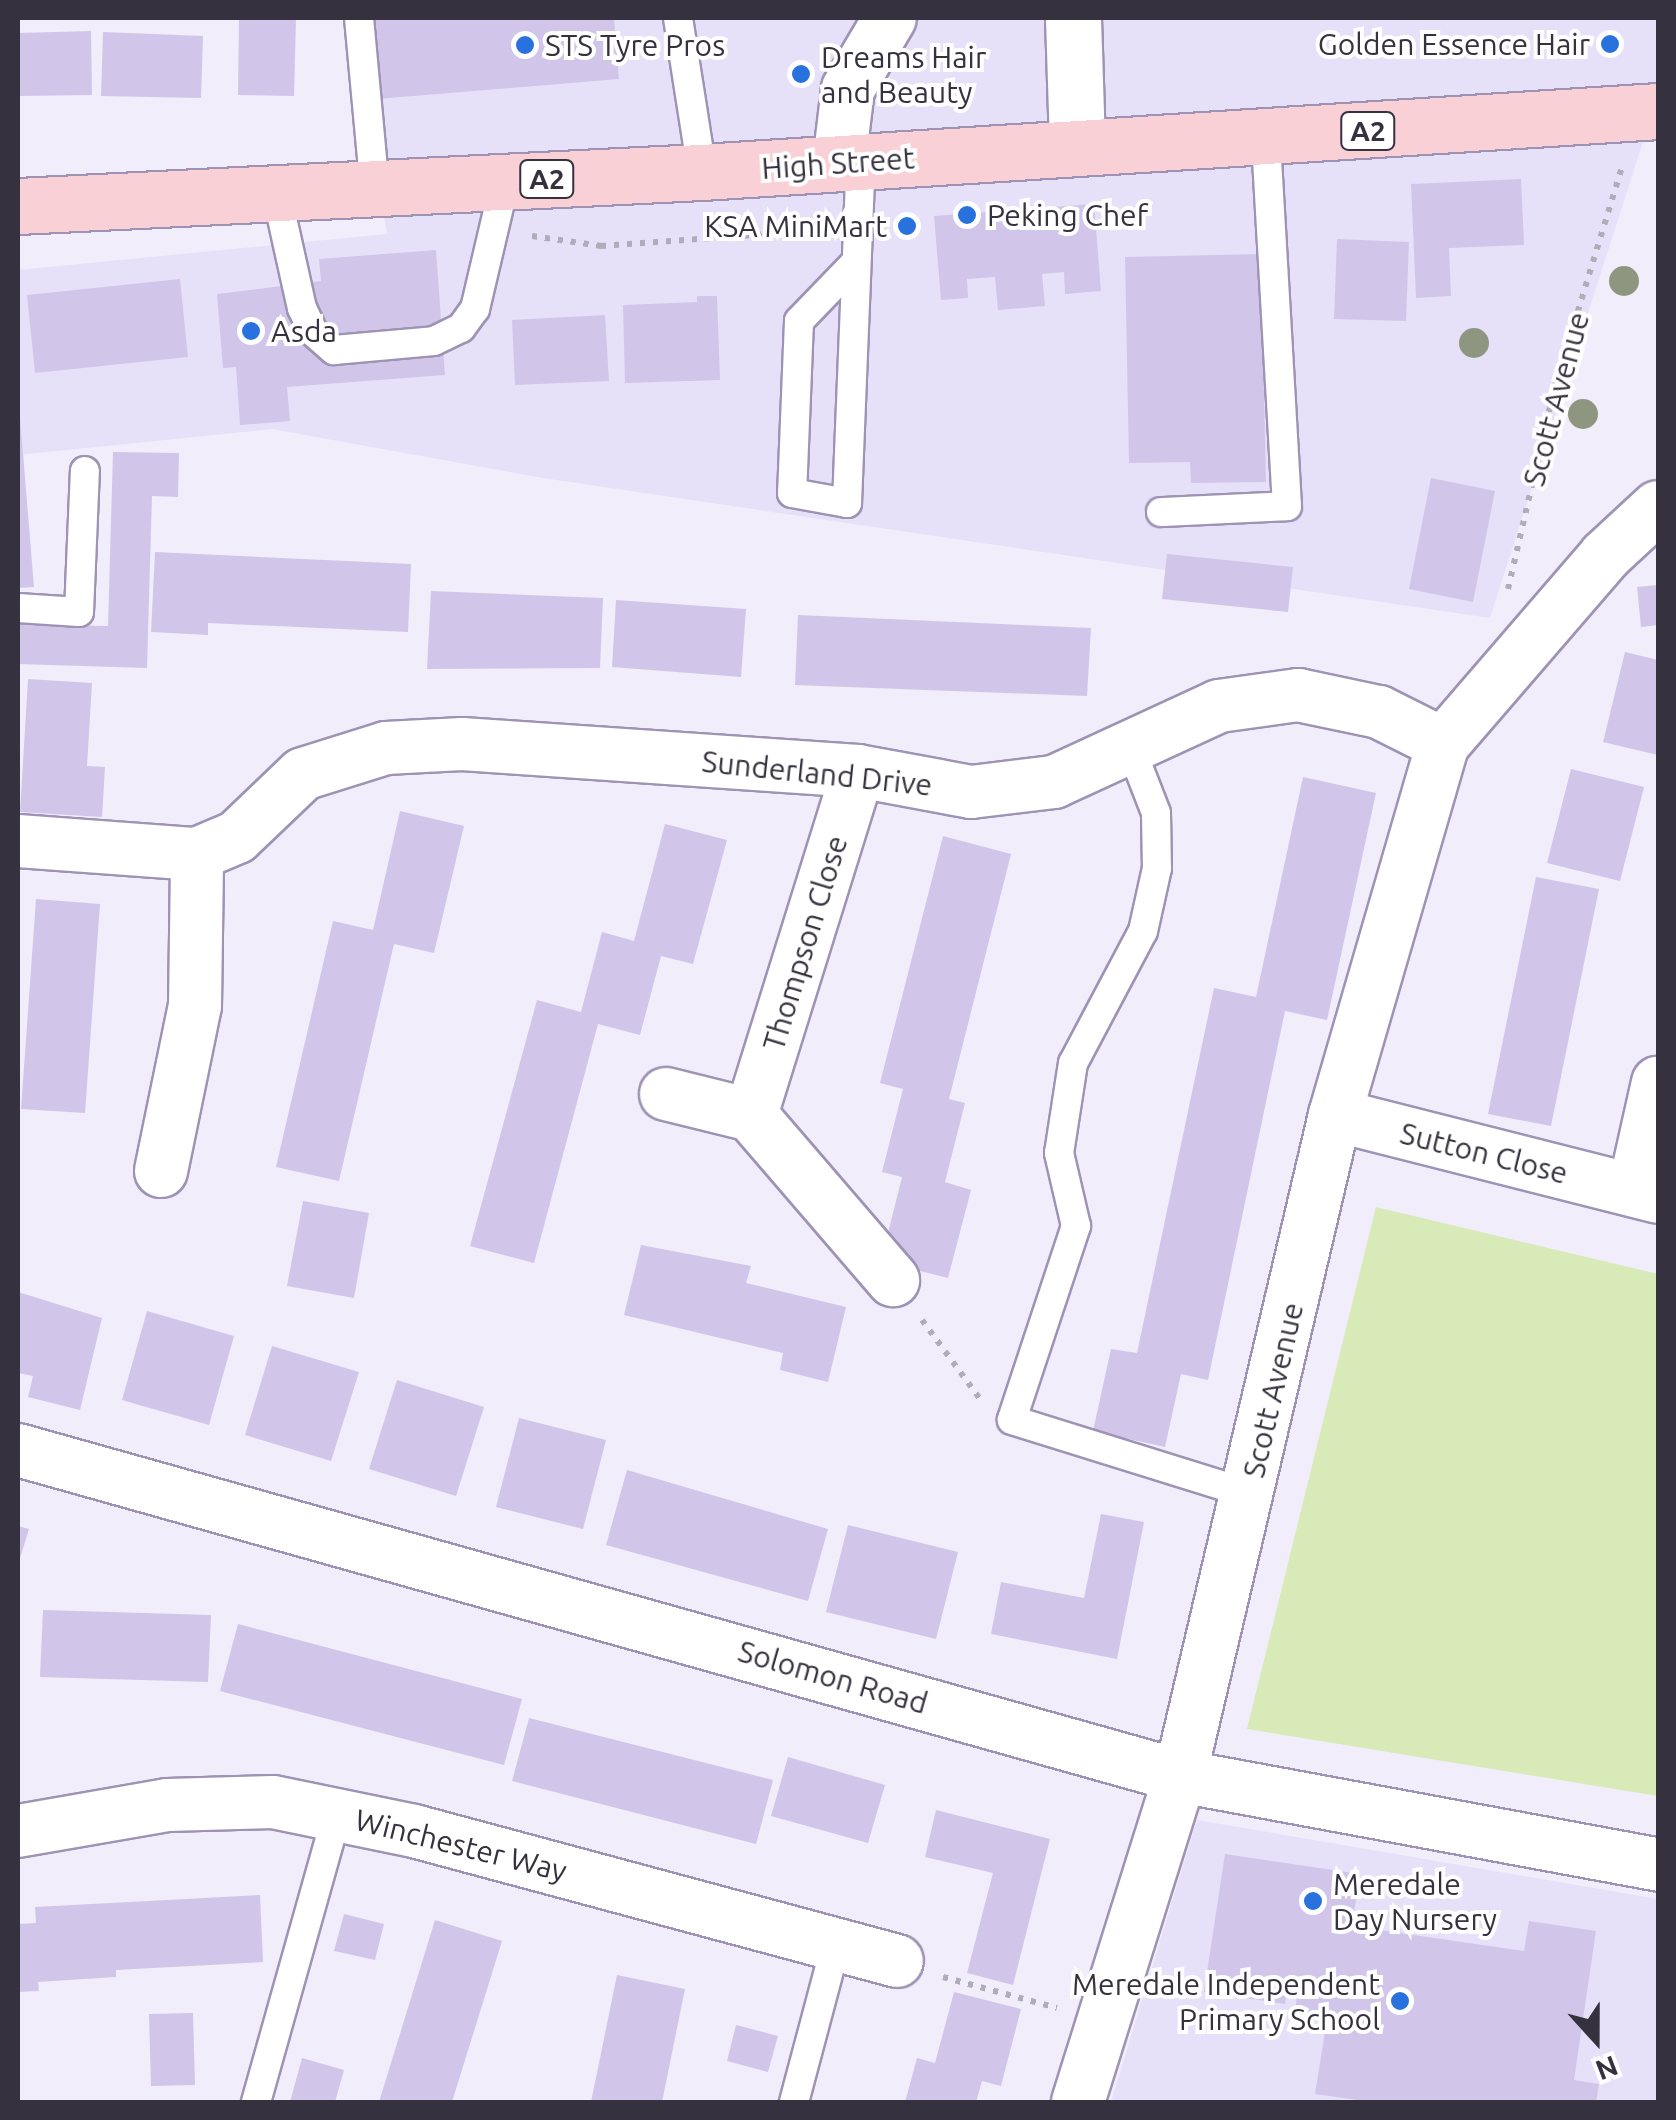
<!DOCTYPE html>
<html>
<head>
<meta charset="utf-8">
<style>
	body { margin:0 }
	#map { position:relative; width:1676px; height:2120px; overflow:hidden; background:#f1edfb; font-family:Ubuntu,sans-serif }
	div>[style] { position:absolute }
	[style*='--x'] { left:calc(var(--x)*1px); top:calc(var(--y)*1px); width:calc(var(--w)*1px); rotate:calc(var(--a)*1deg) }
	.built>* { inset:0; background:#e7e0f9 }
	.green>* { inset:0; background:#d8eab7 }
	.building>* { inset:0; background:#d1c6e9 }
	.path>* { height:6px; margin-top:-3px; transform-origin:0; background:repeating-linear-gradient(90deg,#b0acba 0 5px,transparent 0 13px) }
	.roads { filter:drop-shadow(2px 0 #9e93b4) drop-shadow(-2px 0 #9e93b4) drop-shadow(0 2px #9e93b4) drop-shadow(0 -2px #9e93b4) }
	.lane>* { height:28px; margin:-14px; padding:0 14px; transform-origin:14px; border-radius:14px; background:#fff }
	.street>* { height:52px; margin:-26px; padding:0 26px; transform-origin:26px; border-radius:26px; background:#fff }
	.secondary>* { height:55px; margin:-27.5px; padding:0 27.5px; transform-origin:27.5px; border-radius:27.5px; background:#fff }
	.primary>* { height:55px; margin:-27.5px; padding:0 27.5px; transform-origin:27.5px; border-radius:27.5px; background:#f8d0d5 }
	.trees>* { width:30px; height:30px; margin:-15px; border-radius:50%; background:#8f9680 }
	.dots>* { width:28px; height:28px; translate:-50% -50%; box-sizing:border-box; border:5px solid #fff; border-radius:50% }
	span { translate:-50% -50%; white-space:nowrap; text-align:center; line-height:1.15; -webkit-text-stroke:8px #fff; paint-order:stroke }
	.shield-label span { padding:2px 8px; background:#fff; border:2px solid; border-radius:8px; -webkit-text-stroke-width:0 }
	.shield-label { font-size:28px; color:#36313f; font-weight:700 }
	.poi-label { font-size:30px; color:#36313f }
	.right { translate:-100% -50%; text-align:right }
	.left { translate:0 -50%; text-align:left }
	.street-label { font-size:30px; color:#36313f }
	.frame { position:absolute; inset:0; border:20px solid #36313f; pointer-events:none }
	.north { position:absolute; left:1546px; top:1990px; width:100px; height:100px; -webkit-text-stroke:8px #fff; paint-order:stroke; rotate:159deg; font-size:28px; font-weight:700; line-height:40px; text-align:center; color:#36313f }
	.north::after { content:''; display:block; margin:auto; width:35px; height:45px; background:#36313f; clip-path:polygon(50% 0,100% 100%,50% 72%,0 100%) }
</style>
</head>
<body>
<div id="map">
	<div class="built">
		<i style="clip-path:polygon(351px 18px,1658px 18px,1658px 95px,1490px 618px,543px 478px,272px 429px,18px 455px,18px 270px,387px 234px)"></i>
		<i style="clip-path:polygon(1197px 1820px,1658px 1899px,1658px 2102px,1111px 2102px)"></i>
	</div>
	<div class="green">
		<i style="clip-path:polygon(1376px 1207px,1658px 1274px,1658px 1796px,1247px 1729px)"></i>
	</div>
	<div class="building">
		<i style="clip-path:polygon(239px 18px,296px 18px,294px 96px,238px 95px)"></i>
		<i style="clip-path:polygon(371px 18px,614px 18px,619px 79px,377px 99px)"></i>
		<i style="clip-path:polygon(91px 31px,92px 95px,18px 96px,18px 33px)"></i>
		<i style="clip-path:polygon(103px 32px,203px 36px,201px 98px,101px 96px)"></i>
		<i style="clip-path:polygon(1521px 179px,1524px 245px,1449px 248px,1451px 296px,1416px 298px,1411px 184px)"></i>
		<i style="clip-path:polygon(1094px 204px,1101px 291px,1065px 294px,1064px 272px,1042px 274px,1045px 306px,998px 310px,995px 277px,967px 279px,968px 298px,941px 300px,934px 216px)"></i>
		<i style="clip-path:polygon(1337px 239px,1409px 242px,1406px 321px,1334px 319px)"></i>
		<i style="clip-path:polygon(436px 250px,445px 375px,287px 387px,290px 421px,240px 425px,236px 367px,223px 368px,217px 294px,321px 281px,319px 259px)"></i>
		<i style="clip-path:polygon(1261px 254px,1266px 482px,1191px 483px,1190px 462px,1129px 463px,1125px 257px)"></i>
		<i style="clip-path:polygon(180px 279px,188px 357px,35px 373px,27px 295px)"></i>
		<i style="clip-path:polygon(697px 296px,717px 296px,720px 380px,625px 383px,623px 305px,697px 302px)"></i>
		<i style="clip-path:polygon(605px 315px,609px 381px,515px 385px,512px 320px)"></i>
		<i style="clip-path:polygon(18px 393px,34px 587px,18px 588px)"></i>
		<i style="clip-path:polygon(113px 452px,179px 453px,178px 497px,152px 496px,147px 668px,18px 664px,18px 624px,108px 626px)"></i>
		<i style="clip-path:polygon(1431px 478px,1495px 491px,1473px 602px,1409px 589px)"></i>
		<i style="clip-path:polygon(155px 552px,411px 564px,408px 632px,208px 623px,208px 635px,151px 632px)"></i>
		<i style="clip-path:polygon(1167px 554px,1293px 567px,1288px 612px,1162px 599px)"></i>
		<i style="clip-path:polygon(1658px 585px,1658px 625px,1641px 627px,1637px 587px)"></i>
		<i style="clip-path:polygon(431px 591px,603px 598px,600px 668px,427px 669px)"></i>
		<i style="clip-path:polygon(616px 600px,746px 609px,741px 677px,612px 667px)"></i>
		<i style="clip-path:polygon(798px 615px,1091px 628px,1087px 696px,795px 685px)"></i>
		<i style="clip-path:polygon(1625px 652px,1658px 660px,1658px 755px,1603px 742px)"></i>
		<i style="clip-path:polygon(28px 679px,92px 683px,87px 766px,105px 767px,102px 817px,20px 812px)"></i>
		<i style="clip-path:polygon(1571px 769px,1644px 787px,1620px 881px,1547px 863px)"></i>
		<i style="clip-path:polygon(1303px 777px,1376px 793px,1327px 1020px,1285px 1011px,1208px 1380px,1181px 1374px,1165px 1447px,1093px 1431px,1111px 1349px,1137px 1353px,1214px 988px,1256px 997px)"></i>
		<i style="clip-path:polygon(400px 811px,464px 826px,434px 953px,394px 944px,339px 1181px,276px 1167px,333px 921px,373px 930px)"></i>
		<i style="clip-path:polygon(665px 824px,727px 840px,693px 964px,661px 956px,640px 1035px,598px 1024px,534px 1263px,470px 1246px,537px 1000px,581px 1012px,602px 932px,634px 941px)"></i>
		<i style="clip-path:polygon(943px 836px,1011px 854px,949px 1099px,965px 1103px,945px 1182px,971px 1190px,948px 1278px,881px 1261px,902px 1177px,882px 1172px,903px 1089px,880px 1083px)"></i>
		<i style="clip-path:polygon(1536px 877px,1599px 889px,1551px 1126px,1488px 1114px)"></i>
		<i style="clip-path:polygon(36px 899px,100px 904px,85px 1113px,21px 1109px)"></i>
		<i style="clip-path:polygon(303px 1201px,369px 1213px,354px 1298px,287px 1286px)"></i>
		<i style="clip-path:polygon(641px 1245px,751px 1266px,746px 1283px,846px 1307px,828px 1382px,780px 1370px,783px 1353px,624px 1315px)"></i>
		<i style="clip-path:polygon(18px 1292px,102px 1318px,80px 1410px,28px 1397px,33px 1376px,18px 1373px)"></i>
		<i style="clip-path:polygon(147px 1311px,234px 1336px,209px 1425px,122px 1400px)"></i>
		<i style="clip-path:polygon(272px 1346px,359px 1372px,331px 1461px,245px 1435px)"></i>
		<i style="clip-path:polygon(397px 1380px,484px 1407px,456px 1496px,369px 1469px)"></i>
		<i style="clip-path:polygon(519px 1418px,606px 1440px,583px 1529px,496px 1507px)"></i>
		<i style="clip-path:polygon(627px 1470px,828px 1529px,808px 1601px,606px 1545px)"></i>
		<i style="clip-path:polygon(1101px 1514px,1144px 1522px,1117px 1659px,991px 1634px,1001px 1582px,1084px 1598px)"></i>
		<i style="clip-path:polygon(848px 1525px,958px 1552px,936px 1639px,826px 1612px)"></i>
		<i style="clip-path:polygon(18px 1526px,29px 1529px,18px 1565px)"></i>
		<i style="clip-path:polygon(43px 1610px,211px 1615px,208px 1682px,40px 1677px)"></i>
		<i style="clip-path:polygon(238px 1624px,522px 1699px,504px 1765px,220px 1691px)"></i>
		<i style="clip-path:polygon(529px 1718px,773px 1780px,756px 1844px,512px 1781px)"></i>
		<i style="clip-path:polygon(788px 1757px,885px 1785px,868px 1843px,771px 1816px)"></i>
		<i style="clip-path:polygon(936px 1810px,1050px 1839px,1013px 1985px,967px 1973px,993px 1873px,925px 1857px)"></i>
		<i style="clip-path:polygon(1225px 1854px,1360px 1874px,1352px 1926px,1524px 1951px,1529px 1921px,1596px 1931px,1574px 2080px,1599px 2084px,1596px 2102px,1371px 2102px,1315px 2094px,1327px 2019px,1295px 2014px,1297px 1995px,1311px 1991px,1287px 1987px,1285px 2004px,1204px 1992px)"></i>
		<i style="clip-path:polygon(260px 1895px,263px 1962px,116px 1970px,116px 1977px,38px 1982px,39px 1991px,18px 1992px,18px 1924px,36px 1923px,35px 1907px)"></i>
		<i style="clip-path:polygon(344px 1914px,384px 1924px,375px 1960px,334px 1951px)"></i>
		<i style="clip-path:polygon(435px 1920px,502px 1941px,452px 2102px,379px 2102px)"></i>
		<i style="clip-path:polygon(617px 1975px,685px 1989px,662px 2102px,591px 2102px)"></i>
		<i style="clip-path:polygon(954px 1992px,1021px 2009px,1001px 2086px,982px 2081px,976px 2102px,905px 2102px,917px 2058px,935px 2063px)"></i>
		<i style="clip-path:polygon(193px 2013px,195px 2085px,151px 2086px,149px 2014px)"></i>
		<i style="clip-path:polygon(736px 2025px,778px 2036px,768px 2072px,727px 2061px)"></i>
		<i style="clip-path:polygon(302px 2058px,344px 2070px,335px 2102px,290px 2102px)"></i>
	</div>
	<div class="path">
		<i style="--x:532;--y:236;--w:70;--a:8.2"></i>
		<i style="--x:601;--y:246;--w:169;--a:-4.1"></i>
		<i style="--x:770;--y:234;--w:41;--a:-19.7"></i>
		<i style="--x:1508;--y:589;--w:208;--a:-77"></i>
		<i style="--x:1555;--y:386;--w:229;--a:-73"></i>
		<i style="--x:922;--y:1320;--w:98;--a:53.7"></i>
		<i style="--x:943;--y:1977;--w:118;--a:15.2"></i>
	</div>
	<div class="roads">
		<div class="lane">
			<i style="--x:359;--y:18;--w:172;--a:84.7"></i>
			<i style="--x:678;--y:18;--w:156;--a:81.1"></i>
			<i style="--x:276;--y:191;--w:120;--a:77.5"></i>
			<i style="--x:302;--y:308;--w:26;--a:65"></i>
			<i style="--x:313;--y:332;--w:28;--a:41"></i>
			<i style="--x:334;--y:350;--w:100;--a:-5.1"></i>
			<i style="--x:434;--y:341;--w:30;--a:-26"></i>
			<i style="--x:461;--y:328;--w:24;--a:-54"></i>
			<i style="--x:475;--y:309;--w:131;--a:-76.8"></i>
			<i style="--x:856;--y:262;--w:82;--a:134"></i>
			<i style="--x:799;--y:321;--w:172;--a:92.3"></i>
			<i style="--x:792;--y:493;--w:56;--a:10.3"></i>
			<i style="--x:847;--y:503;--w:343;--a:-87.7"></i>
			<i style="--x:1161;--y:512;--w:126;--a:-2.7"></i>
			<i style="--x:1287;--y:506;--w:369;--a:-93.3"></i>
			<i style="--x:18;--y:608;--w:61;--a:3.8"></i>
			<i style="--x:79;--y:612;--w:141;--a:-87.6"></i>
			<i style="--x:1132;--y:751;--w:66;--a:68.8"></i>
			<i style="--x:1156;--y:813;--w:55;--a:89"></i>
			<i style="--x:1157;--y:868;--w:65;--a:102.5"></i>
			<i style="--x:1143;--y:931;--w:149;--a:117.9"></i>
			<i style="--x:1073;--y:1063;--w:91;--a:98.8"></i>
			<i style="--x:1059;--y:1153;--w:75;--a:76.9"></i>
			<i style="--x:1076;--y:1226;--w:204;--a:108.3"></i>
			<i style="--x:1012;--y:1420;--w:248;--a:17.3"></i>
			<i style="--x:256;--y:2102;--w:299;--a:-74.3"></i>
			<i style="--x:794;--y:2102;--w:163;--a:-75.1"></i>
		</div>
		<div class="street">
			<i style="--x:839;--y:163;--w:75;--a:-83.1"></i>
			<i style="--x:848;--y:89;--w:82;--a:-59.4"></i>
			<i style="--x:18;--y:841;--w:179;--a:4.2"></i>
			<i style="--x:197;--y:854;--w:43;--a:-23"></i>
			<i style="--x:237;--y:837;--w:91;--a:-43.7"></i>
			<i style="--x:303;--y:774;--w:87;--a:-17.4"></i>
			<i style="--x:386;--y:748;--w:76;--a:-3"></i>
			<i style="--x:462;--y:744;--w:397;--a:3.9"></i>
			<i style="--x:858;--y:771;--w:115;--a:10.5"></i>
			<i style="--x:971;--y:792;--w:84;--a:-6.9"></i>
			<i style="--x:1054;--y:782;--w:182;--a:-24.7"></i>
			<i style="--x:1219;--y:706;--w:80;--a:-7.9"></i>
			<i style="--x:1298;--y:695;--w:83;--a:11.9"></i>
			<i style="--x:1379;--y:712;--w:72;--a:26.6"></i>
			<i style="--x:666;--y:1094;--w:88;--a:13.9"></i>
			<i style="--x:751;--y:1115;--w:218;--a:49.3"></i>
			<i style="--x:751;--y:1115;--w:360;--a:-72.7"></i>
			<i style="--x:1335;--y:1115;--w:333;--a:14.2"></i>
			<i style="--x:161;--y:1171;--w:168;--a:-78.4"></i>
			<i style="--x:195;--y:1006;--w:152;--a:-89.2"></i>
			<i style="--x:1634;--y:1190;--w:110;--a:-77.4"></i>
			<i style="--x:18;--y:1450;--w:1207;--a:15.67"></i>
			<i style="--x:1180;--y:1776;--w:486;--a:10.5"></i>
			<i style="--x:18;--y:1831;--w:151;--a:-9.9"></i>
			<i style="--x:167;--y:1805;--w:106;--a:-1.6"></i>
			<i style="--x:273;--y:1802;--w:144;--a:11.6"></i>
			<i style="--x:414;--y:1831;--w:500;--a:15.06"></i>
			<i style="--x:1078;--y:2102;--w:342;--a:-72.6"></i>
			<i style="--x:1180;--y:1776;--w:679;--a:-76.8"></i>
			<i style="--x:1335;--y:1115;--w:386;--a:-73.8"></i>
			<i style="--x:1443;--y:744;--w:248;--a:-49.2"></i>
			<i style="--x:1605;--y:556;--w:72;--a:-42.8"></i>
		</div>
		<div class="secondary">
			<i style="--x:1073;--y:18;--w:130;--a:88.2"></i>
		</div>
		<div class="primary">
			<i style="--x:18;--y:206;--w:685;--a:-2.85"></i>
			<i style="--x:702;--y:172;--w:958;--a:-3.65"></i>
		</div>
	</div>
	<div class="trees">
		<i style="left:1624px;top:281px"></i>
		<i style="left:1474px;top:343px"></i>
		<i style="left:1583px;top:414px"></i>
	</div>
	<div class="dots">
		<i style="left:1610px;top:44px;background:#2972de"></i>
		<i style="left:525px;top:45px;background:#2972de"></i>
		<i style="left:801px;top:74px;background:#2972de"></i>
		<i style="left:967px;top:215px;background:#2972de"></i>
		<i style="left:907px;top:226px;background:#2972de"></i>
		<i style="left:251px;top:331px;background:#2972de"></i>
		<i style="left:1313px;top:1901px;background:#2972de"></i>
		<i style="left:1400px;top:2001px;background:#2972de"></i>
	</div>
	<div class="shield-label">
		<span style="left:1368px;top:131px">A2</span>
		<span style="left:547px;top:179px">A2</span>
	</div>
	<div class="poi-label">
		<span class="right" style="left:1590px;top:44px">Golden Essence Hair</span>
		<span class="left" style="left:545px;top:45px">STS Tyre Pros</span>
		<span class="left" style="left:821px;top:74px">Dreams Hair<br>and Beauty</span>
		<span class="left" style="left:987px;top:215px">Peking Chef</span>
		<span class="right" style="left:887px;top:226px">KSA MiniMart</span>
		<span class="left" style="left:271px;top:331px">Asda</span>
		<span class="left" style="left:1333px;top:1901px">Meredale<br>Day Nursery</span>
		<span class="right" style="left:1380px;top:2001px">Meredale Independent<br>Primary School</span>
	</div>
	<div class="street-label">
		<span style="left:838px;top:163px;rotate:-4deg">High Street</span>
		<span style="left:1556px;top:399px;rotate:-75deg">Scott Avenue</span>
		<span style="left:817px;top:773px;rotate:6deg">Sunderland Drive</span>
		<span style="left:805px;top:943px;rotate:-73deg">Thompson Close</span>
		<span style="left:1484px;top:1153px;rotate:14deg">Sutton Close</span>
		<span style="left:1273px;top:1390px;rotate:-77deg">Scott Avenue</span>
		<span style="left:833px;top:1677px;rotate:16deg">Solomon Road</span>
		<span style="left:461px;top:1845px;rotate:14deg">Winchester Way</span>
	</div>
	<div class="frame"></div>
	<div class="north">N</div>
</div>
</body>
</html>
